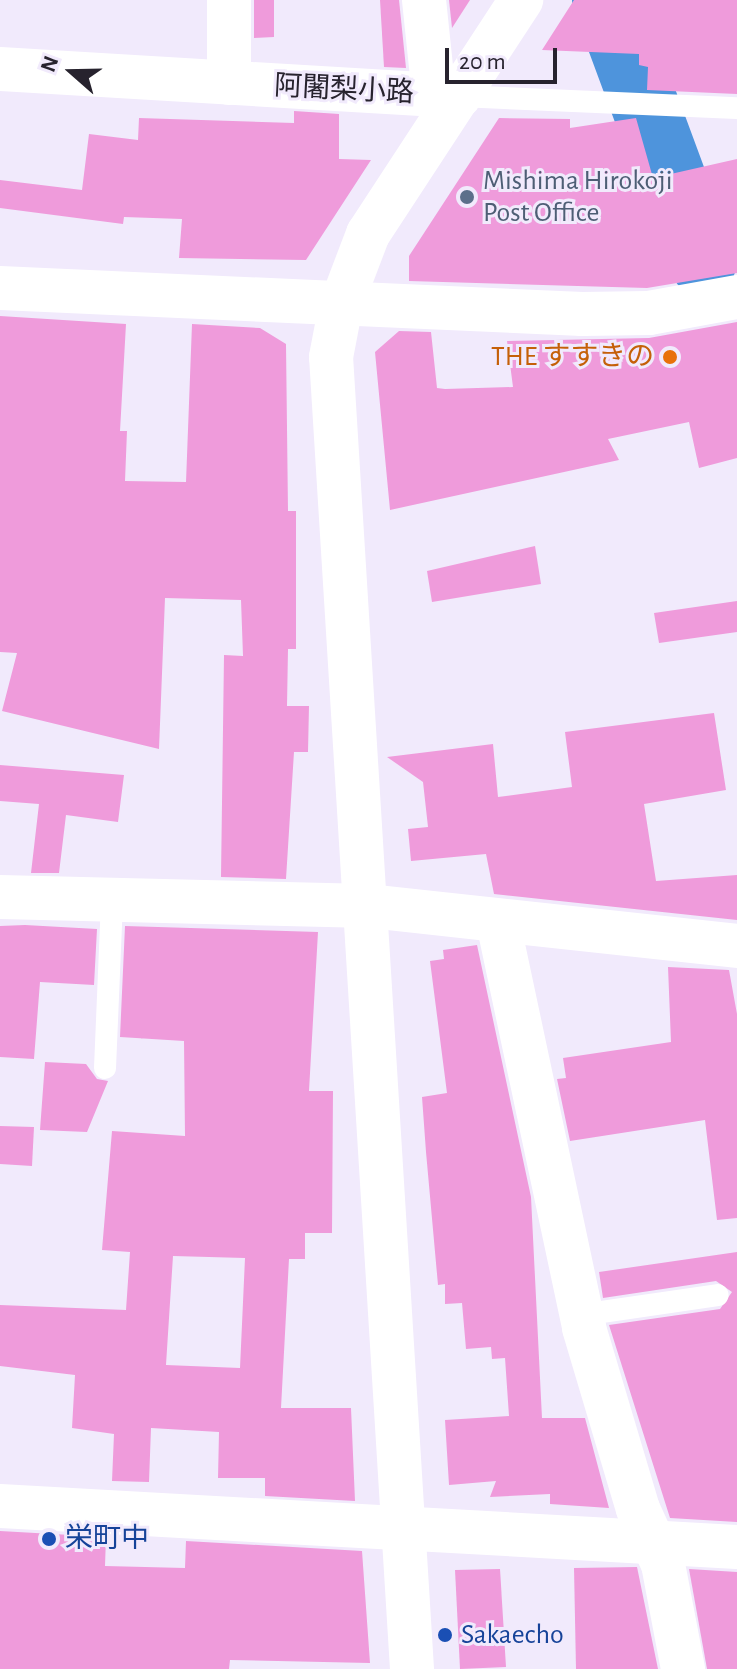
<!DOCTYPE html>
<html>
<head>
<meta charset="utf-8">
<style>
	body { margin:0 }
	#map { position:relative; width:737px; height:1669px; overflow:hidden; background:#f1eafc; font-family:"Alegreya Sans","Noto Sans JP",sans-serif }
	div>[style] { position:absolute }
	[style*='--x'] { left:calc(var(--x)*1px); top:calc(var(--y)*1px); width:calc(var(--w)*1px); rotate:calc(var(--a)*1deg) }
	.river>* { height:68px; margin:-34px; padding:0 34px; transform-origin:34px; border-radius:34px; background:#4e94dc }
	.building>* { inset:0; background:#ef9bdb }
	.lane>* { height:22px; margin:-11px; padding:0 11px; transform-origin:11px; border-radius:11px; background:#fff }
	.street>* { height:44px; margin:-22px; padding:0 22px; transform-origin:22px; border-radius:22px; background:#fff }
	.secondary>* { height:44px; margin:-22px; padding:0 22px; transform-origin:22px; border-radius:22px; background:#fff }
	.dots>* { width:22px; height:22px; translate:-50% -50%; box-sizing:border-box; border:4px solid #f1eafc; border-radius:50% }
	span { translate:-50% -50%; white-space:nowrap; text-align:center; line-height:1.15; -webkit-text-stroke:6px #f1eafc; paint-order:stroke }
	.street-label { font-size:28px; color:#27232e }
	.service-label { font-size:28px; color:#4e5e75 }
	.left { translate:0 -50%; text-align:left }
	.food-label { font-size:28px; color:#c56008 }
	.right { translate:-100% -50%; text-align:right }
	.transit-label { font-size:28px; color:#164399 }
	.north { position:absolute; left:32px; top:32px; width:80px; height:80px; -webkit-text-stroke:6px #f1eafc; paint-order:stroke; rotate:290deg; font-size:22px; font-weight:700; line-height:32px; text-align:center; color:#27232e }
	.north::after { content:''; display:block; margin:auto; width:28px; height:36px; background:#27232e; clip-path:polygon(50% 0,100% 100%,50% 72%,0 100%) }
	.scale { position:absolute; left:445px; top:48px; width:112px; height:36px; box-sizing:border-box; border:4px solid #27232e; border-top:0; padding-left:10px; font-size:24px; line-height:28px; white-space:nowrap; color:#27232e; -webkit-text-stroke:6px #f1eafc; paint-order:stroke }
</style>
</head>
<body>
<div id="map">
	<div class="river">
		<i style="--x:606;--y:0;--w:279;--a:69.7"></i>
	</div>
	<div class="building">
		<i style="clip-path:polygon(254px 0,274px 0,274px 37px,254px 38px)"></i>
		<i style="clip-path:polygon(380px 0,399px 0,406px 68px,384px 67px)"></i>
		<i style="clip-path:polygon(449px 0,470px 0,452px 28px)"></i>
		<i style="clip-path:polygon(574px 0,737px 0,737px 94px,647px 90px,648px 67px,639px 65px,639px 54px,542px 50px)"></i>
		<i style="clip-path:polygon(294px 111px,339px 114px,339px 159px,371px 160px,306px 260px,179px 258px,182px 219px,124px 217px,123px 224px,0 208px,0 180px,82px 190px,89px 134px,138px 140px,139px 118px,294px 123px)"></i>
		<i style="clip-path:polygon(499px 118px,570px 119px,570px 128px,636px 118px,653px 178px,737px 159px,737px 273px,647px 288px,409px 281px,409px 256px)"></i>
		<i style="clip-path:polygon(0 316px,126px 324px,120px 431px,127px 431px,125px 481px,186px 482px,192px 324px,260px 328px,286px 344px,288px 511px,296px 511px,296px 649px,288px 649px,287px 706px,309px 706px,308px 752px,294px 752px,286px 879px,221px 877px,224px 655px,243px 656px,241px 600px,165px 598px,159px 749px,2px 711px,17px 653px,0 652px)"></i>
		<i style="clip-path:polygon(737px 322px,737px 458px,699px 468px,689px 422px,608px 439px,619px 460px,390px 510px,375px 352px,399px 331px,431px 332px,437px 388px,445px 389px,513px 387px,507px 341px,649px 338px)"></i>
		<i style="clip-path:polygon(535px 546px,541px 584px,432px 602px,427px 571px)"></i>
		<i style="clip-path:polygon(737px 601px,737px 632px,659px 643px,654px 613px)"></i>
		<i style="clip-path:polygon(714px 713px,726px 790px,644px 804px,656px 881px,737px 875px,737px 920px,494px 894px,486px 854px,411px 861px,408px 829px,428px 827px,423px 782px,387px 757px,493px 744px,498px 797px,572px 787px,565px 732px)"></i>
		<i style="clip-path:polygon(0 765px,124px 775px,118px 822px,66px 815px,59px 873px,31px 873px,39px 804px,0 801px)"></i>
		<i style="clip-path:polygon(25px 925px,97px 929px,94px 985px,40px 982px,34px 1059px,0 1057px,0 926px)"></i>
		<i style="clip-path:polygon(evenodd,125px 926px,318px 932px,309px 1091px,333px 1091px,332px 1233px,305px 1233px,305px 1259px,289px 1259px,281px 1408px,351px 1408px,355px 1501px,265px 1496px,265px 1478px,218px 1478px,219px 1432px,151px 1428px,149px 1482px,112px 1481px,114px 1434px,72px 1428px,75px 1375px,0 1366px,0 1305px,126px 1310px,130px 1252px,102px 1250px,112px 1131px,185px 1136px,184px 1041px,120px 1037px,125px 926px,173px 1256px,245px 1258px,240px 1368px,166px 1365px,173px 1256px)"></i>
		<i style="clip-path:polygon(477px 945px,531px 1197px,542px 1418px,585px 1418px,609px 1508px,550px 1504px,550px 1494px,490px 1497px,496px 1481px,449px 1485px,445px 1420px,509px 1416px,505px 1358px,492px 1359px,491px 1347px,466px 1349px,462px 1303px,445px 1304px,445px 1284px,438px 1285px,426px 1152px,422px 1097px,447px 1093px,430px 961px,444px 959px,443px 950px)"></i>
		<i style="clip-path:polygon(668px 967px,729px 970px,737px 1014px,737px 1218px,717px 1220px,705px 1120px,570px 1141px,557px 1079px,566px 1078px,563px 1058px,671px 1042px)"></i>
		<i style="clip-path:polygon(45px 1062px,86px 1064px,97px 1079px,108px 1081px,87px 1132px,40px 1130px)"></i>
		<i style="clip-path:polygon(0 1126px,34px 1127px,32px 1166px,0 1164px)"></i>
		<i style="clip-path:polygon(737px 1252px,737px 1522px,670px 1518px,609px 1325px,720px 1309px,732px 1292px,716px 1281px,603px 1298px,599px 1272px)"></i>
		<i style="clip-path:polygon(0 1531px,106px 1537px,105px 1566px,185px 1568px,186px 1541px,362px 1551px,370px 1663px,230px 1660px,229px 1669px,0 1669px)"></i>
		<i style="clip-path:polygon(637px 1567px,658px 1669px,576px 1669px,574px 1568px)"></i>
		<i style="clip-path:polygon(500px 1569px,506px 1667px,460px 1669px,455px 1570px)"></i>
		<i style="clip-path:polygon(689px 1569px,737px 1572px,737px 1669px,707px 1669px)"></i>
	</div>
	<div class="lane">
		<i style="--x:459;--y:96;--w:278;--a:2.5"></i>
		<i style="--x:105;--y:1068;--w:168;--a:-87.6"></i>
		<i style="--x:581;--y:1315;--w:138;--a:-8.3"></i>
	</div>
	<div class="street">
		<i style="--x:229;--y:0;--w:83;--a:90"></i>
		<i style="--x:424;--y:0;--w:96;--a:84"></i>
		<i style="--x:0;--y:69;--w:460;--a:3.4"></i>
		<i style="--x:0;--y:288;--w:583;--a:2.56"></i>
		<i style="--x:582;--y:314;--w:67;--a:-0.9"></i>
		<i style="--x:649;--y:313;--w:89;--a:-10.3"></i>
		<i style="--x:0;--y:897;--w:369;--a:1.4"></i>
		<i style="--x:369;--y:906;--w:370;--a:6.2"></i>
		<i style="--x:498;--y:922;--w:415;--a:78"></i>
		<i style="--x:584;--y:1328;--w:189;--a:73.4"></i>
		<i style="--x:638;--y:1509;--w:60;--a:65.6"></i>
		<i style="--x:663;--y:1564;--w:107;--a:79.2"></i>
		<i style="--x:0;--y:1506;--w:738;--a:3.18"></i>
	</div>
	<div class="secondary">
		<i style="--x:412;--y:1669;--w:1314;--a:-93.53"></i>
		<i style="--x:331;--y:357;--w:53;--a:-79.1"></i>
		<i style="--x:341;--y:305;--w:76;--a:-69.2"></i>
		<i style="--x:368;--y:234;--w:280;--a:-56.8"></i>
	</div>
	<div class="dots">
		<i style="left:467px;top:197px;background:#5c6f8a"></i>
		<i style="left:670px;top:357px;background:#e8710a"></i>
		<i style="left:49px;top:1539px;background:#1a4fb4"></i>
		<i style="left:445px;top:1635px;background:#1a4fb4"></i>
	</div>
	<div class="street-label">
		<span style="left:344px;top:90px;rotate:3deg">阿闍梨小路</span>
	</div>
	<div class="service-label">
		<span class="left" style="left:483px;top:197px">Mishima Hirokoji<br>Post Office</span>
	</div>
	<div class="food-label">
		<span class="right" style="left:654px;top:357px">THE すすきの</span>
	</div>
	<div class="transit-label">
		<span class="left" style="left:65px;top:1539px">栄町中</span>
		<span class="left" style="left:461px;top:1635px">Sakaecho</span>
	</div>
	<div class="north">N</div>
	<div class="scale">20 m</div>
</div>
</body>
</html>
